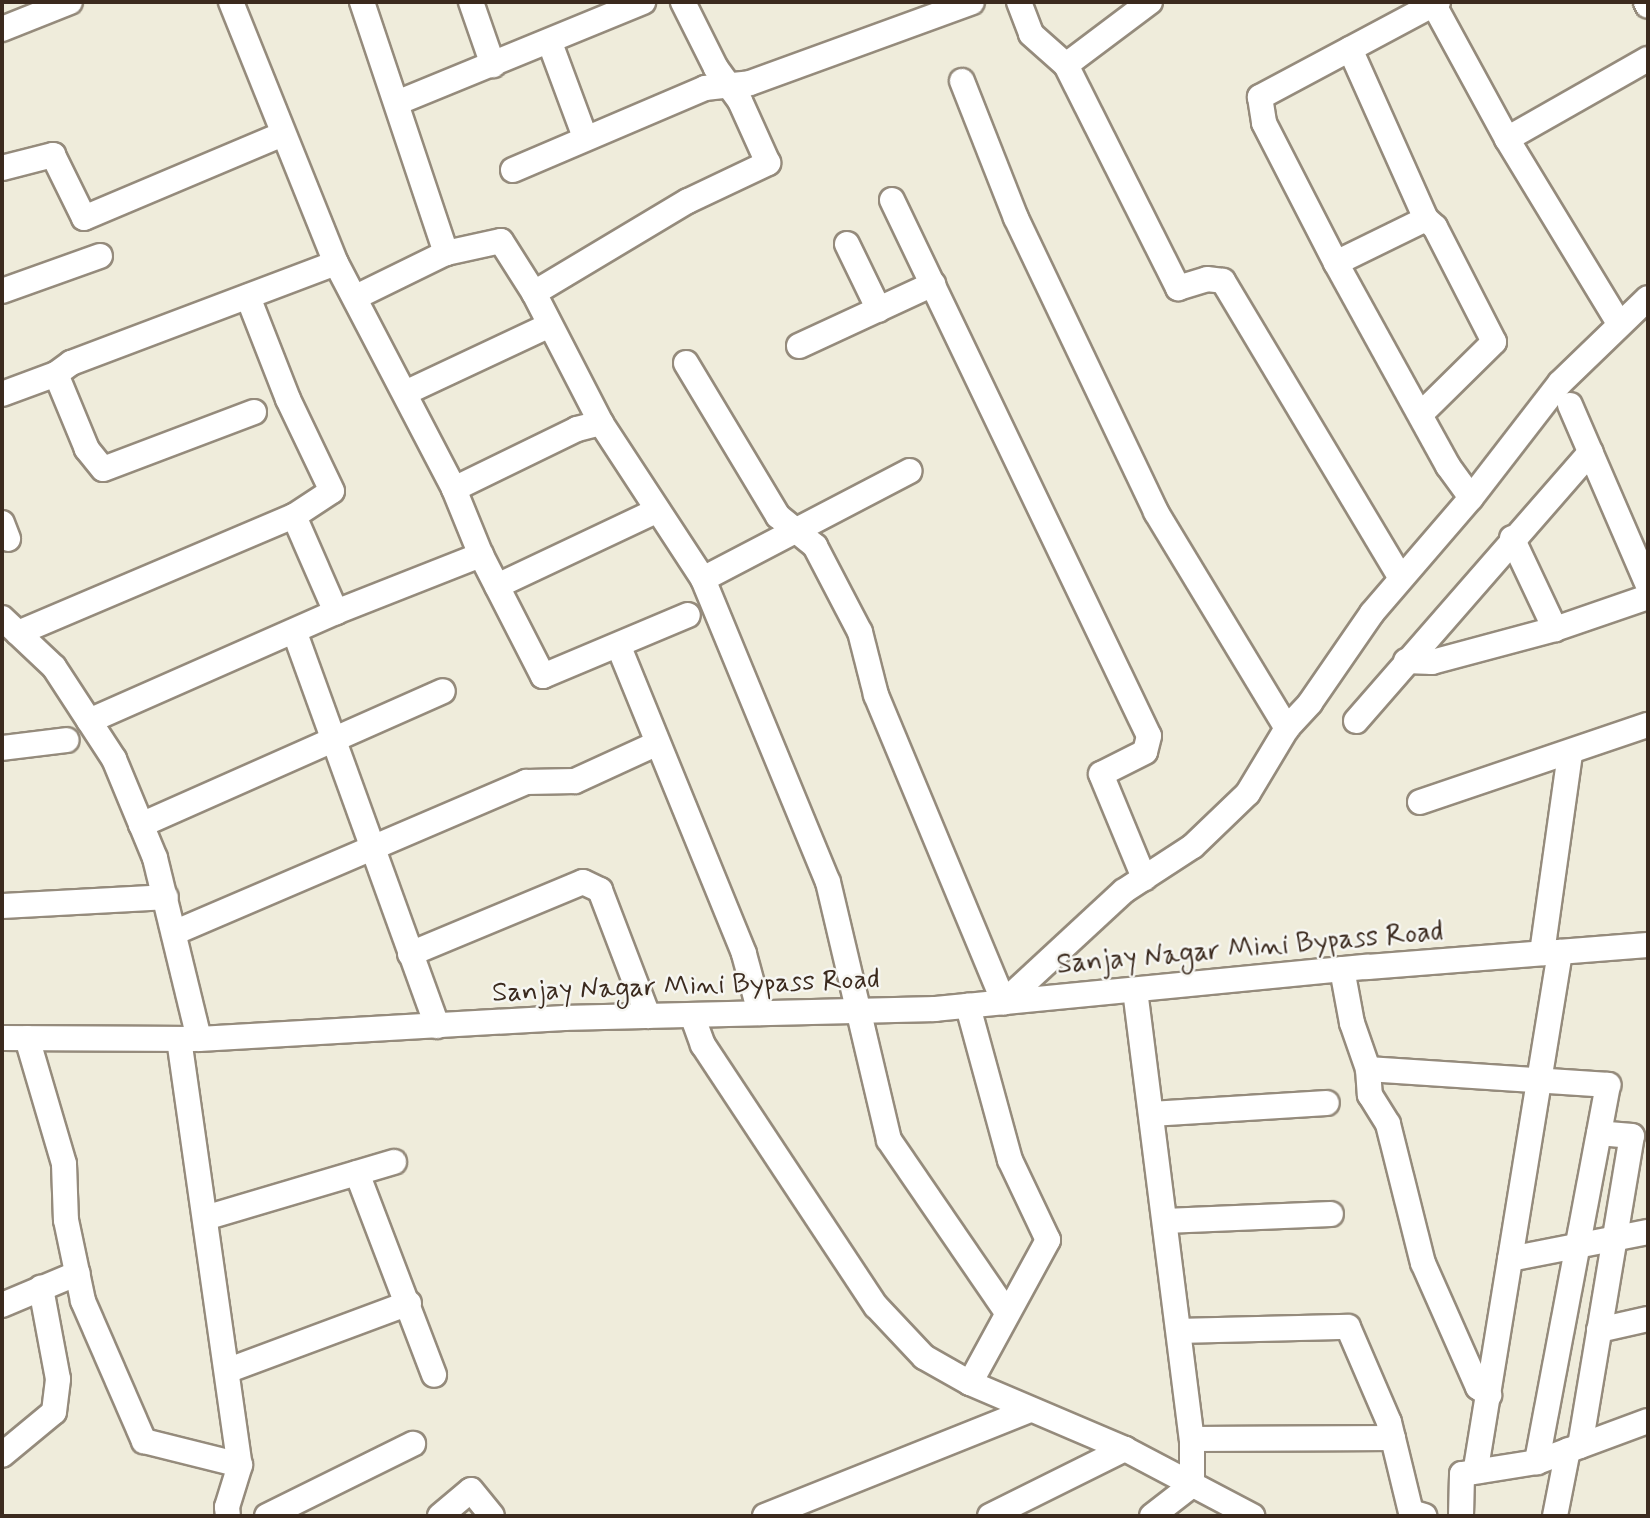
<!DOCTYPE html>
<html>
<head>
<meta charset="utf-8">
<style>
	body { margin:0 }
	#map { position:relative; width:1650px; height:1518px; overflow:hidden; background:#efecdb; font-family:Mynerve,sans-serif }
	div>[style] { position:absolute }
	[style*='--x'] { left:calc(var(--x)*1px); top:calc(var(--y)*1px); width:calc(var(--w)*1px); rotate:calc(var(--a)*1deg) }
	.roads { filter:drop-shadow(2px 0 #958b7c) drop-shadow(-2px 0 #958b7c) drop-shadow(0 2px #958b7c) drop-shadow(0 -2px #958b7c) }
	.minor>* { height:24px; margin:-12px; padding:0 12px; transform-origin:12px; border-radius:12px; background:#fff }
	span { translate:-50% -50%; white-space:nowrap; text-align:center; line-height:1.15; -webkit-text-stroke:5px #f6f6f2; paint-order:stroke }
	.street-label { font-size:28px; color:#3b2a1e }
	.frame { position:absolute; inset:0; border:4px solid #3b2a1e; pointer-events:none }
</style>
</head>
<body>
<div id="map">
	<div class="roads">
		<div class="minor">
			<i style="--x:231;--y:2;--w:281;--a:68.1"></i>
			<i style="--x:336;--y:263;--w:255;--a:62.4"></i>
			<i style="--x:454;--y:489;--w:137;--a:-26"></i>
			<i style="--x:577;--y:429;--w:25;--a:-14"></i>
			<i style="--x:362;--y:2;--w:265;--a:71.5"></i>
			<i style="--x:471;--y:2;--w:67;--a:70.8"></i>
			<i style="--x:1019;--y:2;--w:34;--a:69"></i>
			<i style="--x:1031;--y:34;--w:47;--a:41.5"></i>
			<i style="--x:1066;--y:65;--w:250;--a:63.3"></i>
			<i style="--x:1178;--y:288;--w:30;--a:-17"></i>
			<i style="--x:1207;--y:279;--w:16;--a:7"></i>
			<i style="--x:1223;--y:281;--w:346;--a:59.1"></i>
			<i style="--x:1438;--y:2;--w:202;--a:151.9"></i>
			<i style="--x:1260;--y:97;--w:26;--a:81"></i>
			<i style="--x:1264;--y:123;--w:157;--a:62.8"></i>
			<i style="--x:1336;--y:263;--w:232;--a:61.1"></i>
			<i style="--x:1448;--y:466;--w:39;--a:54"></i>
			<i style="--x:1646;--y:2;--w:4;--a:63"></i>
			<i style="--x:1434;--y:5;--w:153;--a:61.4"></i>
			<i style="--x:1507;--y:139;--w:215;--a:58.7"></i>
			<i style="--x:2;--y:29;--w:73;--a:-21.7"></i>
			<i style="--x:550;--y:43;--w:100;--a:69.6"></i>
			<i style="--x:1350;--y:49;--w:186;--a:65.9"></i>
			<i style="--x:1426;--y:219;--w:12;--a:42"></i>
			<i style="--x:1435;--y:227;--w:129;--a:62.8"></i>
			<i style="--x:1494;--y:342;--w:103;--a:135.4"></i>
			<i style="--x:1066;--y:65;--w:105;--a:-36.9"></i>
			<i style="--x:962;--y:81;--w:147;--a:68.5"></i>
			<i style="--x:1016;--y:218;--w:326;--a:64.5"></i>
			<i style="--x:1156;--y:512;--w:253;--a:58.8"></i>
			<i style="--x:399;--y:102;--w:264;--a:-22.3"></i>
			<i style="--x:1507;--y:139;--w:162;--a:-29.6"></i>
			<i style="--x:2;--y:168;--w:53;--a:-14.3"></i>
			<i style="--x:53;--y:155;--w:70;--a:63.8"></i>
			<i style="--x:84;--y:218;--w:216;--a:-22.9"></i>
			<i style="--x:513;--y:170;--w:209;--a:-23.1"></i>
			<i style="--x:705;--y:88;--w:45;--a:-6.3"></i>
			<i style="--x:750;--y:83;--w:236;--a:-20"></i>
			<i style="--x:892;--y:200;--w:594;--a:64.38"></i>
			<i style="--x:1149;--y:736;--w:16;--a:104"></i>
			<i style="--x:1145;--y:752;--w:49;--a:153.4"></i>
			<i style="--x:1101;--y:774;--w:113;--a:67.5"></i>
			<i style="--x:847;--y:244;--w:73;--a:64.1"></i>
			<i style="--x:1336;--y:263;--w:100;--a:-26.1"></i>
			<i style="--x:2;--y:291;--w:104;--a:-19.7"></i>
			<i style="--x:534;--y:293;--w:179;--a:-30.9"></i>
			<i style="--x:688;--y:201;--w:89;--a:-25.4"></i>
			<i style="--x:768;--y:163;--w:68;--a:-114.3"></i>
			<i style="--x:740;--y:101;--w:41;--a:-126"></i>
			<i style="--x:716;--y:68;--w:74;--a:-116.6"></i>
			<i style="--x:356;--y:297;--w:100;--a:-26.1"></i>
			<i style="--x:446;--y:253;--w:56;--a:-12.3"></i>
			<i style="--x:501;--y:241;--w:62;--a:57.6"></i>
			<i style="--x:534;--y:293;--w:146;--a:62.7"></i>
			<i style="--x:601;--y:423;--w:186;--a:56.8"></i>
			<i style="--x:703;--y:579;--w:233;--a:-27.6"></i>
			<i style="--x:799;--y:346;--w:148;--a:-24.8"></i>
			<i style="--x:686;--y:363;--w:179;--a:59"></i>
			<i style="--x:778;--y:516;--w:48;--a:39"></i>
			<i style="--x:815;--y:546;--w:97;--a:62.4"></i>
			<i style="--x:860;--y:632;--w:65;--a:75.7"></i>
			<i style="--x:876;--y:695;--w:333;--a:67.4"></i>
			<i style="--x:1004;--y:1002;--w:163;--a:-42.8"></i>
			<i style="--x:1124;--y:891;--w:82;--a:-33.1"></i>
			<i style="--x:1193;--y:846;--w:76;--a:-43.9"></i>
			<i style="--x:1248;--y:793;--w:76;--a:-59"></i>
			<i style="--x:1287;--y:728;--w:34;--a:-47"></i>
			<i style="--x:1310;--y:703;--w:109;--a:-55.4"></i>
			<i style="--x:1372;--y:613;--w:152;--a:-49.3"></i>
			<i style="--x:1471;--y:498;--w:145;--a:-52.3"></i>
			<i style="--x:1560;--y:383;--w:122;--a:-44"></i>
			<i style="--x:405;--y:393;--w:158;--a:-25.1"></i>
			<i style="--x:2;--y:394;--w:58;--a:-20.3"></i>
			<i style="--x:1570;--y:405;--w:196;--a:66.6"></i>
			<i style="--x:254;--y:412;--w:161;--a:159.3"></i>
			<i style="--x:103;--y:469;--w:26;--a:-129"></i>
			<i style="--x:87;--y:449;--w:81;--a:-112.5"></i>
			<i style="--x:56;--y:374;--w:19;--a:-36"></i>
			<i style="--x:71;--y:363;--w:283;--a:-20.7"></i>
			<i style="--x:454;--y:489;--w:71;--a:67.8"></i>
			<i style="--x:481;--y:555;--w:136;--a:62.9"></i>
			<i style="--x:543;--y:676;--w:157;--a:-22.8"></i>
			<i style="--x:294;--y:516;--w:105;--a:66.4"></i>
			<i style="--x:2;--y:523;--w:17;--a:69"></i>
			<i style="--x:1512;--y:538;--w:101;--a:64.7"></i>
			<i style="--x:703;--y:579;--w:328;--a:67.6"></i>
			<i style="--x:828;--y:882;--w:265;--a:76.7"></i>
			<i style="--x:889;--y:1140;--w:207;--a:55.6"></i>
			<i style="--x:497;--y:586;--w:176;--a:-25.3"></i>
			<i style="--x:2;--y:618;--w:71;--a:43.3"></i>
			<i style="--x:54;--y:667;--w:110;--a:56.9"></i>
			<i style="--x:114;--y:759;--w:107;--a:67.5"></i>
			<i style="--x:155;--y:858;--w:186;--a:76.3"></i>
			<i style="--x:199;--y:1039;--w:366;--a:-3.3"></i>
			<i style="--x:564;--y:1018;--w:371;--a:-1.4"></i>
			<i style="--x:935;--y:1009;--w:434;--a:-5.6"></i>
			<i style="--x:1367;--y:967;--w:282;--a:-4.5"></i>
			<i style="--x:18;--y:633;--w:300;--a:-23"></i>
			<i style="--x:294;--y:516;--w:45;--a:-33.3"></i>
			<i style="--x:332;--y:491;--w:102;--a:-115.6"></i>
			<i style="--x:288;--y:399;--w:110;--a:-111.4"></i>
			<i style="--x:295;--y:633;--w:418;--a:70.1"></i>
			<i style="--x:619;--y:647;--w:331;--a:67.8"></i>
			<i style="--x:744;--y:954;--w:61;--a:74.8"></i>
			<i style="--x:1406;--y:661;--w:26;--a:2"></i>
			<i style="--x:1432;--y:662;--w:127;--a:-15"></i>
			<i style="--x:1555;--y:629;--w:98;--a:-19"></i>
			<i style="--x:89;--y:721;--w:270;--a:-23.8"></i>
			<i style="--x:336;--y:612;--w:156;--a:-21.5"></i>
			<i style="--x:1356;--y:721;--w:357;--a:-48.9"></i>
			<i style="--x:2;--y:748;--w:65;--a:-7"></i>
			<i style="--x:1420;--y:802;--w:241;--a:-18.7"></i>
			<i style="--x:141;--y:825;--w:330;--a:-23.9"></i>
			<i style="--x:2;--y:906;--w:164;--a:-3.1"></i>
			<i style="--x:176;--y:932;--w:381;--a:-23.2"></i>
			<i style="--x:526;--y:782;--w:49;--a:-1.2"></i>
			<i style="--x:575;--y:781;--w:89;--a:-24.6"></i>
			<i style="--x:1542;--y:953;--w:201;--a:-82"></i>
			<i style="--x:410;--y:954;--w:187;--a:-22.6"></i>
			<i style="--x:583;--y:882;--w:19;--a:25"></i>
			<i style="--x:600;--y:890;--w:135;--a:69.1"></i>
			<i style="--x:1342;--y:969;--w:55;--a:79.5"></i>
			<i style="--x:1352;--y:1023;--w:49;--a:70.8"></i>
			<i style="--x:1368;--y:1069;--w:26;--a:86"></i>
			<i style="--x:1370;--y:1095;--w:34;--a:58"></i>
			<i style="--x:1388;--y:1124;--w:143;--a:75.9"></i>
			<i style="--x:1423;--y:1263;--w:136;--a:66.1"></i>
			<i style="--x:1478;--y:1387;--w:14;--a:36"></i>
			<i style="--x:1135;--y:990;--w:453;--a:82.8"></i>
			<i style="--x:1192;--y:1439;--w:46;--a:90"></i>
			<i style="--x:692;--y:1015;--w:32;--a:70"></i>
			<i style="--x:703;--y:1045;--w:313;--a:56.5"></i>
			<i style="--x:876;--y:1306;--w:70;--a:46.7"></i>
			<i style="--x:924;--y:1357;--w:53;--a:29.5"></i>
			<i style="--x:970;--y:1383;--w:163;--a:-61.4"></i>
			<i style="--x:1048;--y:1240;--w:89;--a:-115.4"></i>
			<i style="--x:1010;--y:1160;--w:160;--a:-105.3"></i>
			<i style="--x:2;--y:1038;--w:193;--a:0.3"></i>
			<i style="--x:27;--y:1038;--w:131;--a:73.6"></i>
			<i style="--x:64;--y:1164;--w:56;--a:88"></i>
			<i style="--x:66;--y:1220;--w:83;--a:78.1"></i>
			<i style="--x:83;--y:1301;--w:153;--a:66.5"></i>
			<i style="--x:144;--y:1441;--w:99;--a:14"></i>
			<i style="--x:179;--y:1039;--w:430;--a:81.9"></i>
			<i style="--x:240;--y:1465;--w:44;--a:107.2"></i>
			<i style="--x:227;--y:1507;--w:9;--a:84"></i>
			<i style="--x:1368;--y:1069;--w:241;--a:3.8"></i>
			<i style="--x:1608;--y:1085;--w:384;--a:100.7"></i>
			<i style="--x:1151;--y:1114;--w:176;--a:-3.6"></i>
			<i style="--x:357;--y:1173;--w:216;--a:69.1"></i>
			<i style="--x:208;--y:1217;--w:194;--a:-16.5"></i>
			<i style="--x:1165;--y:1221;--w:166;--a:-2.4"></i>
			<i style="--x:1510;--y:1259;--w:141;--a:-11.1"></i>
			<i style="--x:2;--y:1305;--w:82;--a:-22.8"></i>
			<i style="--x:1599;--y:1330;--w:50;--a:-12.7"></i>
			<i style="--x:1179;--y:1331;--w:169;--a:-1.4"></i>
			<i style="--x:1348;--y:1327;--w:103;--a:66.7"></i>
			<i style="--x:1389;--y:1422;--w:93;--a:76.3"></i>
			<i style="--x:1411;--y:1512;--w:14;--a:17"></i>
			<i style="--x:229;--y:1370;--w:192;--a:-20.4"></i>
			<i style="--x:970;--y:1383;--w:168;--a:23.1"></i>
			<i style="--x:1125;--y:1449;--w:144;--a:27.8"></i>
			<i style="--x:1192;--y:1439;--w:201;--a:-0.3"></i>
			<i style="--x:1580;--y:1446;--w:314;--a:-80.5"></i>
			<i style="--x:1632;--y:1136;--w:33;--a:-175"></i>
			<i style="--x:2;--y:1455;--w:67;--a:-39.6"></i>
			<i style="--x:54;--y:1412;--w:33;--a:-83"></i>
			<i style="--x:58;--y:1379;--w:93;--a:-100.6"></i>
			<i style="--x:1476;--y:1468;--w:523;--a:-80.75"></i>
			<i style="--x:267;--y:1516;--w:163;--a:-26.3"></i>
			<i style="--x:440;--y:1516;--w:40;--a:-40"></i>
			<i style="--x:471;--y:1490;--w:33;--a:51"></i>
			<i style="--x:765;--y:1516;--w:285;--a:-21.8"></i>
			<i style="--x:990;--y:1516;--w:151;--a:-26.4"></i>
			<i style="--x:1152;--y:1516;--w:51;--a:-37.8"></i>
			<i style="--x:1461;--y:1516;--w:42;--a:-88.6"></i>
			<i style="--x:1462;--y:1474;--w:76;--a:-9.1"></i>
			<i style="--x:1537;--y:1462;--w:118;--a:-20.3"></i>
			<i style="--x:1555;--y:1516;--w:67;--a:-78.9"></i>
		</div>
	</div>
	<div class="street-label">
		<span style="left:1250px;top:949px;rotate:-5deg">Sanjay Nagar Mini Bypass Road</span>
		<span style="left:686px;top:987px;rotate:-2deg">Sanjay Nagar Mini Bypass Road</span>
	</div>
	<div class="frame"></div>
</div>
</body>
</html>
